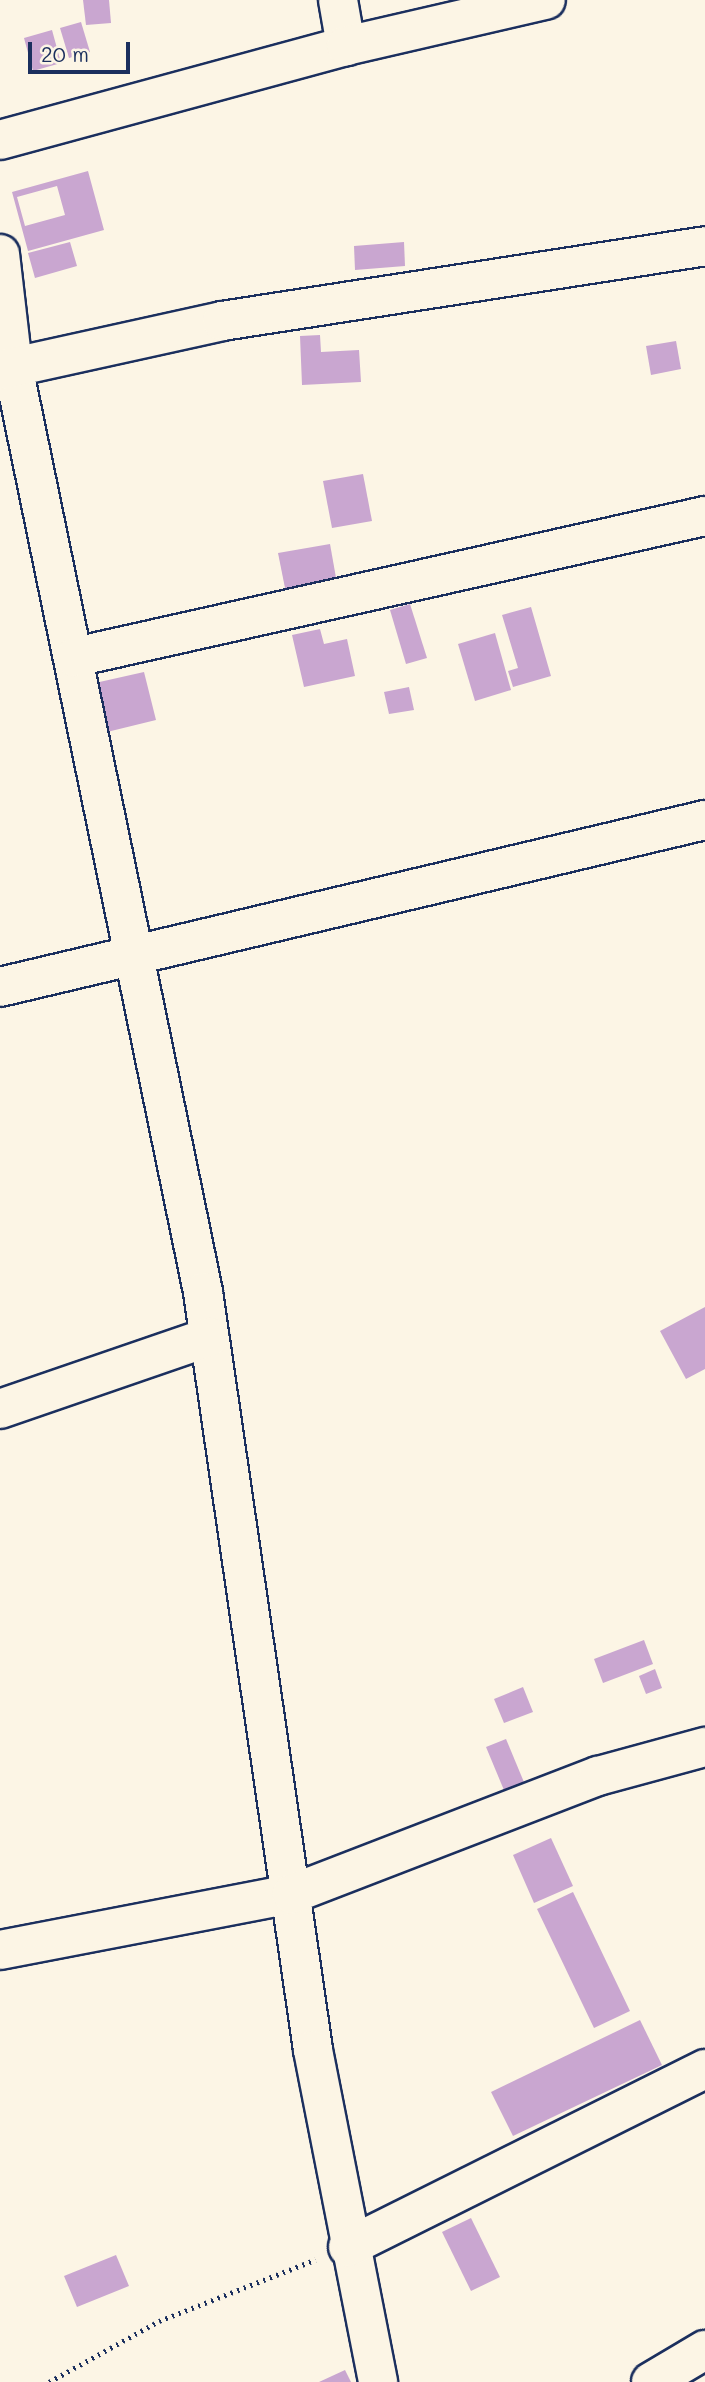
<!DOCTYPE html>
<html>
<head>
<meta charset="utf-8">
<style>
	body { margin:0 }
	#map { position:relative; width:705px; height:2382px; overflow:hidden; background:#fcf5e5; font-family:Mali,sans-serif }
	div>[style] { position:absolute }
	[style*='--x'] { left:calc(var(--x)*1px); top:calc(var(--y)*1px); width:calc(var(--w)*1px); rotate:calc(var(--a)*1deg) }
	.building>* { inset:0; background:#c9a6d0 }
	.path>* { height:4.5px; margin-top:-2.25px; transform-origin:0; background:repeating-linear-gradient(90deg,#1b2f5e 0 2px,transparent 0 7px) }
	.roads { filter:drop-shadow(2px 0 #1b2f5e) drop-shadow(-2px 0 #1b2f5e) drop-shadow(0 2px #1b2f5e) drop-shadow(0 -2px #1b2f5e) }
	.minor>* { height:38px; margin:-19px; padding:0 19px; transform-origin:19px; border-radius:19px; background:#fcf5e5 }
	span { translate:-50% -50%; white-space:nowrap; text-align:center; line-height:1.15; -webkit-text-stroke:6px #fcf5e5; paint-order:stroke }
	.scale { position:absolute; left:28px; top:42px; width:102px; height:32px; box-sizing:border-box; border:4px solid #1b2f5e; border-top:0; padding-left:9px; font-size:21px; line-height:24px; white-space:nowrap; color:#1b2f5e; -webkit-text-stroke:5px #fcf5e5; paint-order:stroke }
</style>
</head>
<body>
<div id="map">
	<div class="building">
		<i style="clip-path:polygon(83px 0,109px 0,111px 23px,86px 25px)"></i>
		<i style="clip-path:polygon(81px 22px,90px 52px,69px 58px,60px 28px)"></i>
		<i style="clip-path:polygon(52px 30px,61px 63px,33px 71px,24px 38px)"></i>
		<i style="clip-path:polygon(evenodd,88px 171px,104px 230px,28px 251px,12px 192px,88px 171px,57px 186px,65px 215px,25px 226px,17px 197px,57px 186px)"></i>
		<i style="clip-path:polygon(70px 242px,77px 266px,35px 278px,28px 253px)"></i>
		<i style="clip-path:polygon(404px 242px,405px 266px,355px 270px,354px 246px)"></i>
		<i style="clip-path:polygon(320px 335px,321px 352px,359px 350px,361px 382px,302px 385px,300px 336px)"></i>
		<i style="clip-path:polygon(676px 341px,681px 369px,651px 375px,646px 346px)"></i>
		<i style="clip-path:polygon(363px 474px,372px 521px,332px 528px,323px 481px)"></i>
		<i style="clip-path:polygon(330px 544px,338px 589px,287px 598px,278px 553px)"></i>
		<i style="clip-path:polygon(410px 604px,427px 658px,406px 664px,390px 610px)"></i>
		<i style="clip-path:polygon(531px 607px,551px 676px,513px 687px,508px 671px,518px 668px,502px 615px)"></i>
		<i style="clip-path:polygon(320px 629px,324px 644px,347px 639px,355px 676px,304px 687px,292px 635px)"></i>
		<i style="clip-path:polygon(495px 633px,511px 690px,475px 701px,458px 644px)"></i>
		<i style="clip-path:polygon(144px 672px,156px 720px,107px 732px,95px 683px)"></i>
		<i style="clip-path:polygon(409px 687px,414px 710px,389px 714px,384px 692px)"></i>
		<i style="clip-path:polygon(705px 1307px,705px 1369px,686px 1379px,660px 1331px)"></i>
		<i style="clip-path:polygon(644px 1640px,653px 1664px,603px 1683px,594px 1659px)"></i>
		<i style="clip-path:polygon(655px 1669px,662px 1688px,646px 1694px,639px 1676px)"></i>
		<i style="clip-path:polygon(523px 1687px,533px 1712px,504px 1723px,494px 1699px)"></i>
		<i style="clip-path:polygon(506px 1739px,526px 1787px,506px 1795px,486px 1747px)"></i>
		<i style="clip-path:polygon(551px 1838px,573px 1886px,534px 1903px,513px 1855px)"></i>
		<i style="clip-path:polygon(573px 1892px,630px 2011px,594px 2028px,537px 1909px)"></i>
		<i style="clip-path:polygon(640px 2020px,662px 2065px,513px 2136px,491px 2092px)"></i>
		<i style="clip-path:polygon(471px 2218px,500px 2277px,471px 2291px,442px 2232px)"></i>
		<i style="clip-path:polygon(116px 2255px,129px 2286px,77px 2307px,64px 2276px)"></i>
		<i style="clip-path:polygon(345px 2370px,351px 2382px,319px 2382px)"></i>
	</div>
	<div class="path">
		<i style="--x:49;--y:2382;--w:126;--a:-29"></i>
		<i style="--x:159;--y:2321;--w:168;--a:-21.4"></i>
	</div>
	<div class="roads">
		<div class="minor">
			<i style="--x:338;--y:0;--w:47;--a:80.1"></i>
			<i style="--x:0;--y:140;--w:359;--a:-15.2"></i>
			<i style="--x:346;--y:46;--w:205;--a:-13"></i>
			<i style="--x:0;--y:254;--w:114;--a:83.4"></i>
			<i style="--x:13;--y:367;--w:944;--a:78.39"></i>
			<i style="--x:203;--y:1292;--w:766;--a:81.74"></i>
			<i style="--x:313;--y:2050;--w:338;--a:78.9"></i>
			<i style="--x:0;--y:370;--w:227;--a:-12.4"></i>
			<i style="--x:222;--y:321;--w:489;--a:-8.8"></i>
			<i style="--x:75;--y:657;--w:646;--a:-12.62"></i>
			<i style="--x:0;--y:987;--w:725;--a:-13.33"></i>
			<i style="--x:0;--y:1409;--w:221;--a:-19"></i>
			<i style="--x:0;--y:1950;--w:297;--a:-10.9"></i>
			<i style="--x:292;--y:1894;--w:328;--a:-21.1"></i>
			<i style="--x:598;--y:1776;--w:111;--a:-15.2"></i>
			<i style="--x:348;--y:2247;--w:399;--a:-26.5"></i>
			<i style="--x:651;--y:2382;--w:63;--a:-30.7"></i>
		</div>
	</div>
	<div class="scale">20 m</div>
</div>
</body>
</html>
